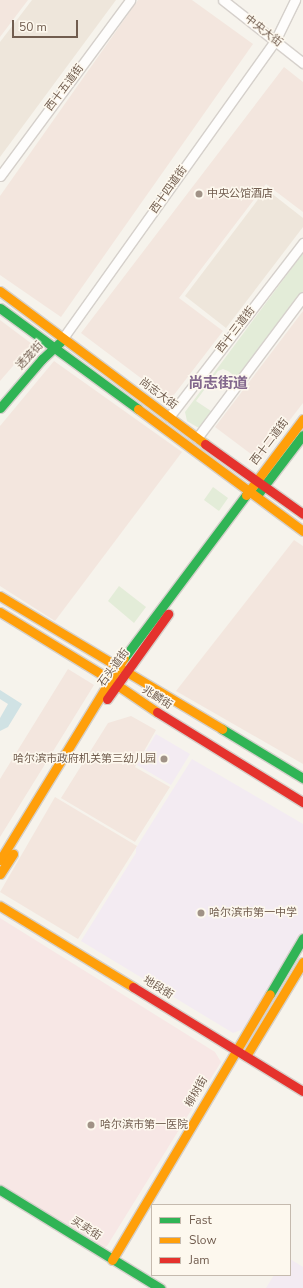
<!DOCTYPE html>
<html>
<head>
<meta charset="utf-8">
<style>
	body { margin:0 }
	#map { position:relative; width:303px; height:1288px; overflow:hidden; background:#f6f3ec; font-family:"Nunito Sans","Noto Sans SC",sans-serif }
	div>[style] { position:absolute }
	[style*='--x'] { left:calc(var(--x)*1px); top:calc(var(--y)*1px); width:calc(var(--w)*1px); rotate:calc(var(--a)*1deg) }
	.residential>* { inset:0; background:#eee6db }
	.commercial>* { inset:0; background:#f3e6de }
	.education>* { inset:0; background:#f3ebf2 }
	.medical>* { inset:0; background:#f7e7e5 }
	.green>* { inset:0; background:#e3ecd8 }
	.water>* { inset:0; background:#d0e2e4 }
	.roads { filter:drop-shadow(1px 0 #d5d0cb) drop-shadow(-1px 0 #d5d0cb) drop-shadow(0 1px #d5d0cb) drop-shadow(0 -1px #d5d0cb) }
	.street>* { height:9px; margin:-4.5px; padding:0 4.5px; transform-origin:4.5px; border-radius:4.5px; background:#fefdfc }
	.fast>* { height:9px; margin:-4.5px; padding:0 4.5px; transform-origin:4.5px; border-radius:4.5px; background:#30b455 }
	.slow>* { height:9px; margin:-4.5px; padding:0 4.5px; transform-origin:4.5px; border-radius:4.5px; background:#ff9f0a }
	.jam>* { height:9px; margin:-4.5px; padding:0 4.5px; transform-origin:4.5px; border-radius:4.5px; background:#e5322d }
	.dots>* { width:11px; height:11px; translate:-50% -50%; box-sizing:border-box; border:2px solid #fdf8ee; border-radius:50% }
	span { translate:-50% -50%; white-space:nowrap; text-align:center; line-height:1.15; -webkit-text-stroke:3px #fdf8ee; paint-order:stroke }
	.street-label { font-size:11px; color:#715d4f }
	.poi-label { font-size:11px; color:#715d4f }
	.left { translate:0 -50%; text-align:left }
	.right { translate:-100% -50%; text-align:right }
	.district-label { font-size:15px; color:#82678d; font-weight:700 }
	.legend { position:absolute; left:151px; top:1204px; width:140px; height:72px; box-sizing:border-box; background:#fdf8ee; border:1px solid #c5baae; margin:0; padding:5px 7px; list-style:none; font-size:12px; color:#715d4f }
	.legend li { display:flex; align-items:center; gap:8px; height:20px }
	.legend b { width:20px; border:1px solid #c5baae }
	.scale { position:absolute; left:12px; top:20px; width:66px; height:18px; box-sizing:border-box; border:2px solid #715d4f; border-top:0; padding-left:5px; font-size:12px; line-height:14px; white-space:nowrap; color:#715d4f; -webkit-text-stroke:3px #fdf8ee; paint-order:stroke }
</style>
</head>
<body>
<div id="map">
	<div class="residential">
		<i style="clip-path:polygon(32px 0,116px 0,0 157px,0 42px)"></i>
		<i style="clip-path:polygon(266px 189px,303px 218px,303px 227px,226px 328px,185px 296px)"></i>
	</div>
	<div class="commercial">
		<i style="clip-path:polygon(0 0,28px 0,0 37px)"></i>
		<i style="clip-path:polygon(138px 0,192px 0,253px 44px,61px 317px,0 275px,0 196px)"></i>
		<i style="clip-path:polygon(284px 67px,303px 82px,303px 212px,266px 184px,179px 298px,223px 331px,170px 400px,81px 333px)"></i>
		<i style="clip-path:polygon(303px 311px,303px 403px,259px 460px,215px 427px)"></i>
		<i style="clip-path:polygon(0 320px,32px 344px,0 381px)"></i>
		<i style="clip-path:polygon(54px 361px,182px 452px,55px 621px,0 586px,0 426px)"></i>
		<i style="clip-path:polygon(294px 540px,303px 546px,303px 764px,176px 691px)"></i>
		<i style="clip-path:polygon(68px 669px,94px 685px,0 837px,0 779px)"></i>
		<i style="clip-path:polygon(131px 716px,156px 730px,135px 767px,170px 787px,135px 842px,61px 798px,108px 723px)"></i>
		<i style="clip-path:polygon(55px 797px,137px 846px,78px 939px,0 892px)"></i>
	</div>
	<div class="education">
		<i style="clip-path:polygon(156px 734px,190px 754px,171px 785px,137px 765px)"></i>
		<i style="clip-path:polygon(192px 759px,303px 824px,303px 931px,244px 1029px,233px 1033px,81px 941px,136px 853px,136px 848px)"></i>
		<i style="clip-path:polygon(290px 1259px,303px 1267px,303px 1288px,266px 1288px,274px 1275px,290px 1275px)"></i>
	</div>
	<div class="medical">
		<i style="clip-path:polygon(0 918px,215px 1052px,221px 1062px,107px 1246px,100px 1250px,0 1188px)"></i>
	</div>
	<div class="green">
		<i style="clip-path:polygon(303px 253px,303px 294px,213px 410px,231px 385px,233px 380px,232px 374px,228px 371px,223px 369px,218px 371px,196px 401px,214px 413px,202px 428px,197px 427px,187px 421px,185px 412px)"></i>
		<i style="clip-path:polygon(213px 487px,228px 498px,219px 511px,204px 500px)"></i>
		<i style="clip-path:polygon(119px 586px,146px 607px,134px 623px,108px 601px)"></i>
	</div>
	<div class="water">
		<i style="clip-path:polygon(0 690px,22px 704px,8px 727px,0 731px,0 718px,8px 704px,0 699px)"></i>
	</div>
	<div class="roads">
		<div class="street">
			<i style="--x:223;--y:0;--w:102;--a:38.2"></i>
			<i style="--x:0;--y:176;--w:219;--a:-53.5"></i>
			<i style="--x:63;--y:338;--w:365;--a:-54.5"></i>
			<i style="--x:275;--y:41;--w:46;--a:-64"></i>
			<i style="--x:169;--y:417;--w:220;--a:-52.4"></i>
			<i style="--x:197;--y:438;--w:176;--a:-53.1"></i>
		</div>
		<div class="fast">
			<i style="--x:0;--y:308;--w:171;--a:36.2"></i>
			<i style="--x:0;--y:408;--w:65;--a:-49.4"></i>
			<i style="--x:42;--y:359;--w:26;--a:-43"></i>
			<i style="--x:258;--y:494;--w:74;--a:-52.7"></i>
			<i style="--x:124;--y:658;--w:204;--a:-53.2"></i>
			<i style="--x:222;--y:729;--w:95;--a:31.2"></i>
			<i style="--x:270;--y:994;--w:65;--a:-59.5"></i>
			<i style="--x:0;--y:1190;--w:188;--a:31.5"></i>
		</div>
		<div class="slow">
			<i style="--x:0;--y:291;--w:256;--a:36.7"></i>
			<i style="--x:138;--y:409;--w:205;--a:36.5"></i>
			<i style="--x:246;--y:495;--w:95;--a:-53.1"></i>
			<i style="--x:0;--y:596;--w:259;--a:30.9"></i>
			<i style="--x:0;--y:612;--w:119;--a:31.5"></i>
			<i style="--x:101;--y:674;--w:68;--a:34.2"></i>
			<i style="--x:0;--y:860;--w:237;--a:-58.5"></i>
			<i style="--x:0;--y:874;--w:24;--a:-57"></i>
			<i style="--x:0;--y:906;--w:156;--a:31.3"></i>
			<i style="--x:246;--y:1056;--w:110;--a:-58.8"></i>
			<i style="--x:112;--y:1260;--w:309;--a:-59.3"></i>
		</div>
		<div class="jam">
			<i style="--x:205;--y:444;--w:120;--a:35.5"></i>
			<i style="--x:107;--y:699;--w:105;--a:-54.3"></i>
			<i style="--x:157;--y:712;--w:172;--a:31.7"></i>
			<i style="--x:133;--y:987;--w:199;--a:31.5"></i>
		</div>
	</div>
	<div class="dots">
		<i style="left:199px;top:194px;background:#a09286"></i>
		<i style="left:164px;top:759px;background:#a09286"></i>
		<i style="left:201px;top:913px;background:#a09286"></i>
		<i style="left:91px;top:1125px;background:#a09286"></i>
	</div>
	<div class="street-label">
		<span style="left:263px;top:31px;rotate:38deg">中央大街</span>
		<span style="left:65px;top:88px;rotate:-53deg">西十五道街</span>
		<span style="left:169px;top:190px;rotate:-55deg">西十四道街</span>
		<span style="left:236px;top:330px;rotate:-52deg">西十三道街</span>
		<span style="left:30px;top:356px;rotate:-47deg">透笼街</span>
		<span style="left:158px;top:394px;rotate:37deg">尚志大街</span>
		<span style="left:270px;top:442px;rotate:-53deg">西十二道街</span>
		<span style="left:114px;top:668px;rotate:-54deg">石头道街</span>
		<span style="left:157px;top:698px;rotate:32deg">兆麟街</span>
		<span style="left:158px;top:988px;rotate:31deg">地段街</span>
		<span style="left:197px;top:1092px;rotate:-60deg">柳树街</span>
		<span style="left:86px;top:1229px;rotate:32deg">买卖街</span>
	</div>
	<div class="poi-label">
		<span class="left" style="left:207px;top:194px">中央公馆酒店</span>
		<span class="right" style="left:156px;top:759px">哈尔滨市政府机关第三幼儿园</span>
		<span class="left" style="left:209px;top:913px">哈尔滨市第一中学</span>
		<span class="left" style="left:100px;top:1125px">哈尔滨市第一医院</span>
	</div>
	<div class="district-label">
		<span style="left:218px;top:384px">尚志街道</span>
	</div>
	<ul class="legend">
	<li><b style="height:5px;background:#30b455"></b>Fast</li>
	<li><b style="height:5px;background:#ff9f0a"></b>Slow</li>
	<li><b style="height:5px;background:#e5322d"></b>Jam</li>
	</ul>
	<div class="scale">50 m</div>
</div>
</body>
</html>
